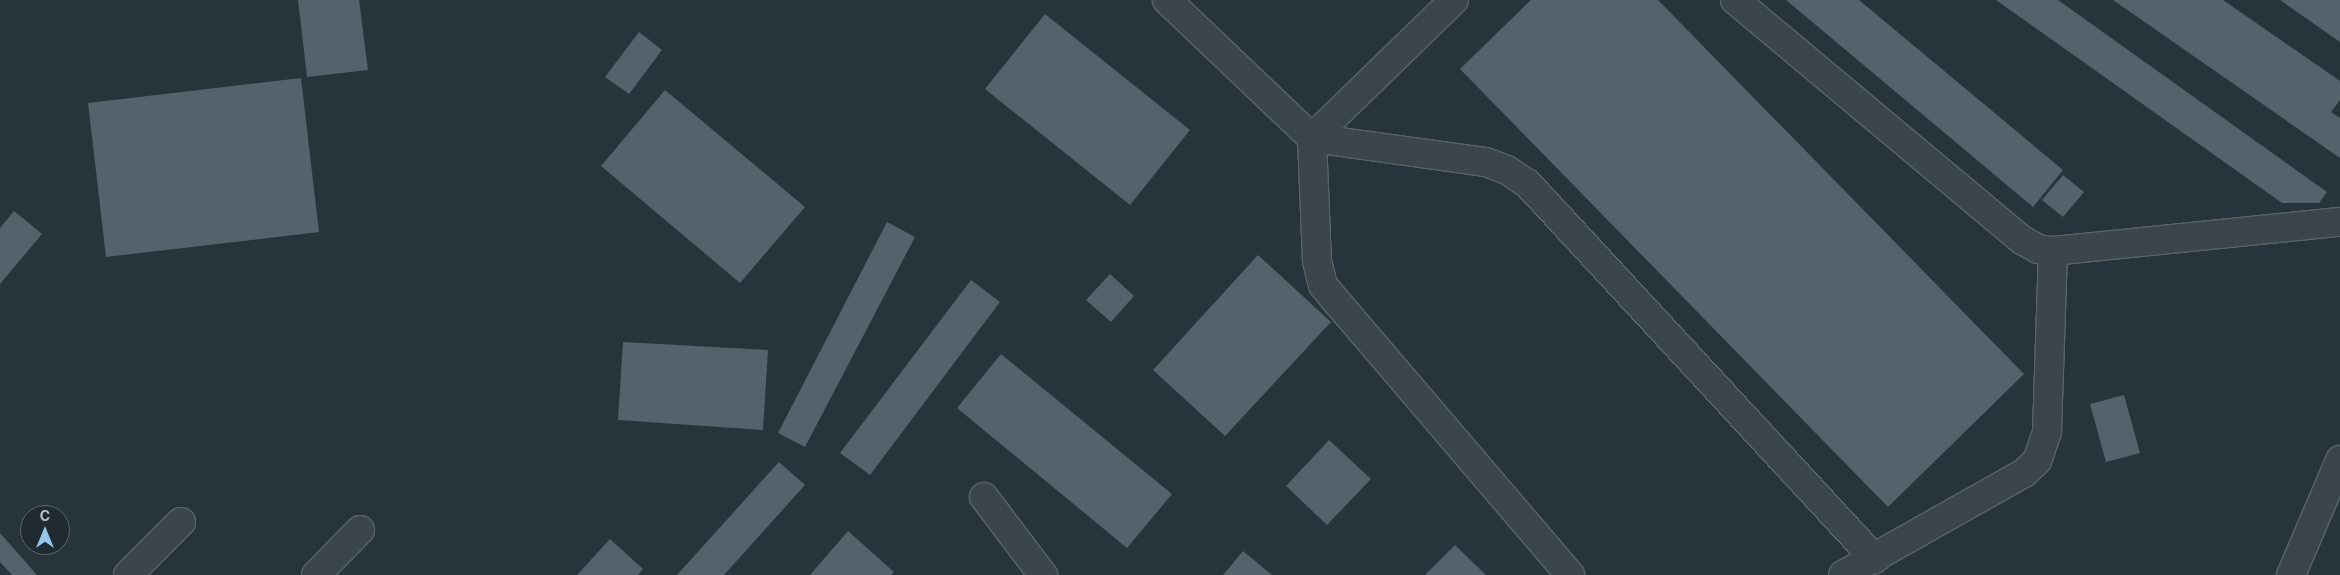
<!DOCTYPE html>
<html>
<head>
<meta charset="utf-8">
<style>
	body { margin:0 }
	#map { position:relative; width:2340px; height:575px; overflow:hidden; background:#27343c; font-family:Inter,sans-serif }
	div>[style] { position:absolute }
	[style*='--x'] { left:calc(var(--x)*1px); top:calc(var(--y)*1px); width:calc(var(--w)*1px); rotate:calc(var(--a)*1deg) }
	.building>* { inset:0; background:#55626b }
	.roads { filter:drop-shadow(1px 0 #59636a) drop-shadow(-1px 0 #59636a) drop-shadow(0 1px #59636a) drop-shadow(0 -1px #59636a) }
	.minor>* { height:28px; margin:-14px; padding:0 14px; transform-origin:14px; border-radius:14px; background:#3b454c }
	span { translate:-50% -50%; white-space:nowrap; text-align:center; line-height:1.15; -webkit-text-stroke:4.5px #202a31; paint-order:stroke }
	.north { position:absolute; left:20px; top:505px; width:50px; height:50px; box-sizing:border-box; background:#202a31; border:1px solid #5c666d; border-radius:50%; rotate:0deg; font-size:14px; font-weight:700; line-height:20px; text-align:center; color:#b7c0c7 }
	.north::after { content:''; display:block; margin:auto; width:18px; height:22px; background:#98c6eb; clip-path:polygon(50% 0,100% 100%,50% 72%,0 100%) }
</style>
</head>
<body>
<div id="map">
	<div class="building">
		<i style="clip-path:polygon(298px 0,359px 0,368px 70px,307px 77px)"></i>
		<i style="clip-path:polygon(1531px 0,1658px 0,2024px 374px,1888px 507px,1460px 69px)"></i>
		<i style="clip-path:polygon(1786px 0,1859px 0,2063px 170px,2033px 207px)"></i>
		<i style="clip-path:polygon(1996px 0,2058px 0,2327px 192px,2319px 203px,2282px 203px)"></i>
		<i style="clip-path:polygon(2113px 0,2223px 0,2340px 81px,2340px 100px,2331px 112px,2340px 118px,2340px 158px)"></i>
		<i style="clip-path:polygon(2280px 0,2340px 0,2340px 42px)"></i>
		<i style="clip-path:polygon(1045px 14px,1190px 130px,1130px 205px,985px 89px)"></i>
		<i style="clip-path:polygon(639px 32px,662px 50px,629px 94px,605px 77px)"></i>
		<i style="clip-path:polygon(301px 78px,319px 232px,106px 257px,88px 103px)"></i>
		<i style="clip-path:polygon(665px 90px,805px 207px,740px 283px,601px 166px)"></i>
		<i style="clip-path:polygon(2063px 175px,2084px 192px,2063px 217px,2042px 200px)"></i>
		<i style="clip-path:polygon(14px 211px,42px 234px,0 284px,0 228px)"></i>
		<i style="clip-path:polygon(887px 222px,915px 237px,805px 447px,778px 433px)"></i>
		<i style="clip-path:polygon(1258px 255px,1331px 322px,1225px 436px,1153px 370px)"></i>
		<i style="clip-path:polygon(1110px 274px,1134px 296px,1111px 322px,1086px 300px)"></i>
		<i style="clip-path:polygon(971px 280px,1000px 302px,870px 475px,840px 453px)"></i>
		<i style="clip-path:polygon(623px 342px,768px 350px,763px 430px,618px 420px)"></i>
		<i style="clip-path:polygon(1001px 354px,1172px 494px,1127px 548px,957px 408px)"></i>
		<i style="clip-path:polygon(2124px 395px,2140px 453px,2106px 462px,2090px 404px)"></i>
		<i style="clip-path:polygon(1329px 440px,1371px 479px,1327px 525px,1286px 486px)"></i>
		<i style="clip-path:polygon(779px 462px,805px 485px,724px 575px,677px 575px)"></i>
		<i style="clip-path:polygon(848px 531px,894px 572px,891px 575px,810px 575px)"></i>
		<i style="clip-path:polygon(0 533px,37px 575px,12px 575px,0 562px)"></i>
		<i style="clip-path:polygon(610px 539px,643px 569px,638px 575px,577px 575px)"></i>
		<i style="clip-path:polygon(1455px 545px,1486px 575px,1425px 575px)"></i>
		<i style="clip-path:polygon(1243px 551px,1272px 575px,1223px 575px)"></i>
	</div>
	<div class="roads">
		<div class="minor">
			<i style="--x:1167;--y:0;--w:200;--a:43.6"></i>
			<i style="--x:1312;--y:138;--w:176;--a:7.9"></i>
			<i style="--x:1486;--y:162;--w:22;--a:21"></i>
			<i style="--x:1507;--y:170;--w:25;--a:34"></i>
			<i style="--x:1528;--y:184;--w:511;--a:47.22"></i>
			<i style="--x:1454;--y:0;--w:198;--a:135.8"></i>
			<i style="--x:1312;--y:138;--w:123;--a:87.7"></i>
			<i style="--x:1317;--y:261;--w:25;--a:76"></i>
			<i style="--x:1323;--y:285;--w:22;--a:51"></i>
			<i style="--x:1337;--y:302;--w:359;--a:49.5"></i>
			<i style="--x:1735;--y:0;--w:374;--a:39.9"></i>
			<i style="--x:2022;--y:240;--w:18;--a:29"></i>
			<i style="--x:2038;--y:249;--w:15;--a:8"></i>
			<i style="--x:2053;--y:251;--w:288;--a:-5.8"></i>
			<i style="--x:984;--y:497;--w:98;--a:52.9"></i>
			<i style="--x:128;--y:575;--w:75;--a:-45"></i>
			<i style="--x:316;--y:575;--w:63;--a:-45.6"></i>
			<i style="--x:1843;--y:575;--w:208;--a:-29.4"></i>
			<i style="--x:2024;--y:473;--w:18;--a:-43"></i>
			<i style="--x:2037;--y:461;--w:31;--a:-71"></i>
			<i style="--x:2047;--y:432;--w:181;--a:-88.1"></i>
			<i style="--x:2291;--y:575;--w:125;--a:-66.9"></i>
		</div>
	</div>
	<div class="north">С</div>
</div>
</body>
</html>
